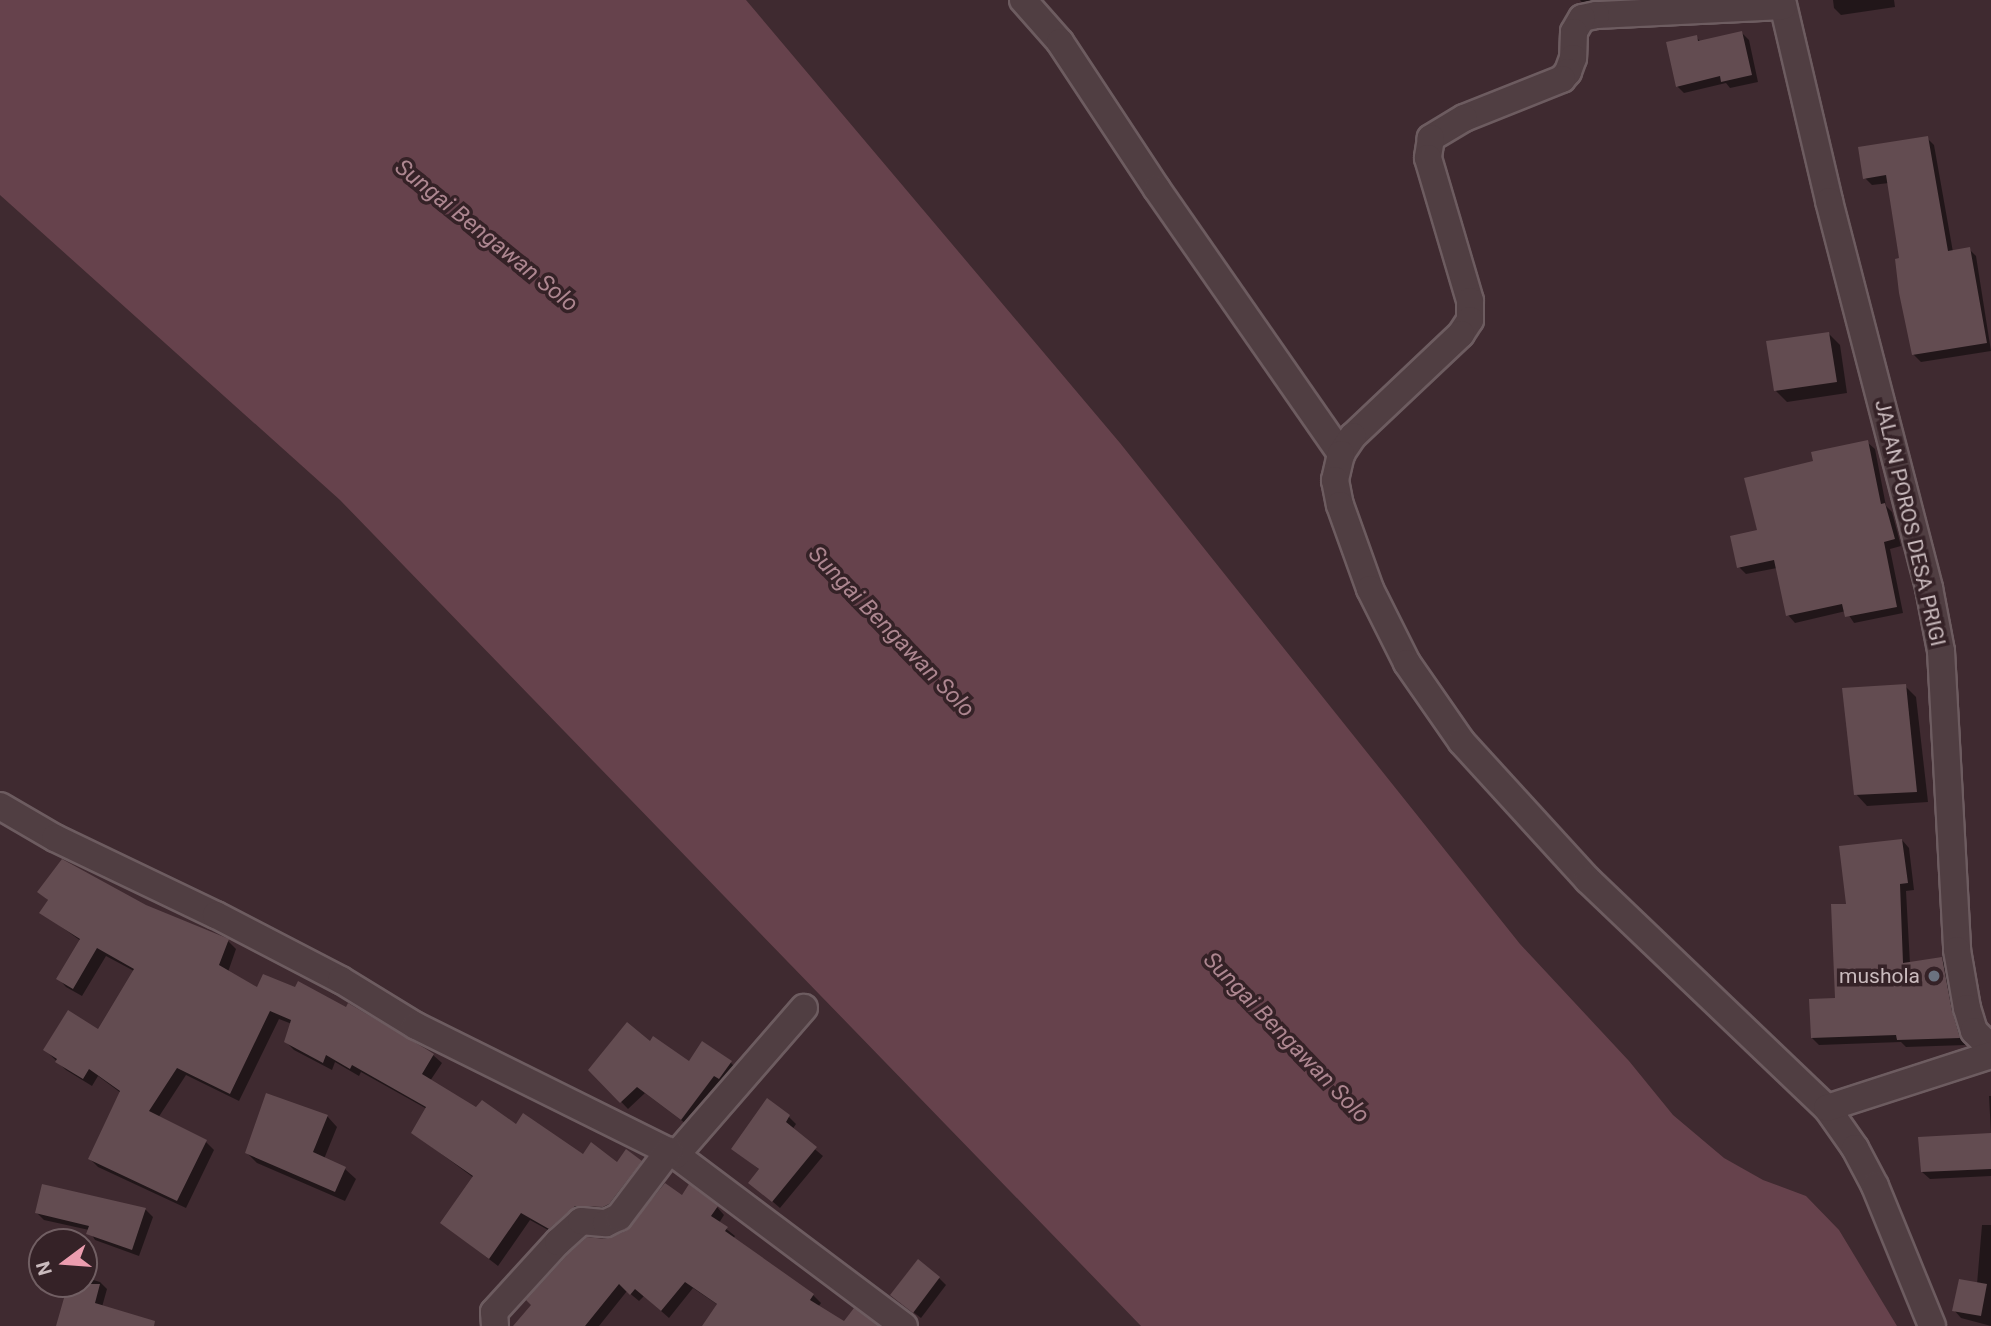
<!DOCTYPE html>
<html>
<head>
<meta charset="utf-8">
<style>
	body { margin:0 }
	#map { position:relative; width:1991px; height:1326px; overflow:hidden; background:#3f2a30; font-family:Roboto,sans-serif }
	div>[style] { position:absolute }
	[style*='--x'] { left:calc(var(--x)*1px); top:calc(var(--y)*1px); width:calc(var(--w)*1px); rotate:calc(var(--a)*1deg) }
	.water>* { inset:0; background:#66424c }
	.shadow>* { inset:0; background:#0007 }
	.building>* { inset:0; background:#634c51 }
	.roads { filter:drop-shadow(2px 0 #6d5c60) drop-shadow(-2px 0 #6d5c60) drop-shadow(0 2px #6d5c60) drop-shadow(0 -2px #6d5c60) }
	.minor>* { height:26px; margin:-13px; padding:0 13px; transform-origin:13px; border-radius:13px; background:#503e42 }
	.dots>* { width:19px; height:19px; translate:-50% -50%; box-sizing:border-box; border:4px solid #352227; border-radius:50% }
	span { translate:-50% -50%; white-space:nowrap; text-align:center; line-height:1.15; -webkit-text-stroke:7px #352227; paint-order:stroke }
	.street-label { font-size:21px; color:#cabbbe }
	.poi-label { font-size:21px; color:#cabbbe }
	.right { translate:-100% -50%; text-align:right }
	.water-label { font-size:23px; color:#ad8690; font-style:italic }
	.north { position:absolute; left:28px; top:1228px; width:70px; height:70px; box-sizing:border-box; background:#352227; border:2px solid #715f63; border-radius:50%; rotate:254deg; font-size:19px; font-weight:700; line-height:28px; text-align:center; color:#cabbbe }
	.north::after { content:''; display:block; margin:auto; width:24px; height:32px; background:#ec9daf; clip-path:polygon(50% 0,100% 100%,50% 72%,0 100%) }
</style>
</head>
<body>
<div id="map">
	<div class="water">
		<i style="clip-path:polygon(0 0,746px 0,1120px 443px,1520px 944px,1629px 1061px,1673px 1115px,1724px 1158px,1763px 1180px,1806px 1196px,1839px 1230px,1897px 1326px,1141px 1326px,340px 500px,0 195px)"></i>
	</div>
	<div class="shadow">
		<i style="clip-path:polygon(1580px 0,1633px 0,1634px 4px,1587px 9px)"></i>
		<i style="clip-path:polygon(1833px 0,1894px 0,1895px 7px,1841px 15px,1834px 8px)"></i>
		<i style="clip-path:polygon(1742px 33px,1749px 40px,1758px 82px,1730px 88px,1726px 83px,1684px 93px,1677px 86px,1696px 37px,1701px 42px)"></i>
		<i style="clip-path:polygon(1927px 138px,1934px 145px,1953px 252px,1969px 249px,1976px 256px,1991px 351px,1921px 362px,1914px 355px,1889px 183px,1872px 185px,1865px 178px)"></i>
		<i style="clip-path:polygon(1829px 334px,1840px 345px,1847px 393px,1787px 402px,1776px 391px)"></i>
		<i style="clip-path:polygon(1867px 442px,1875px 449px,1886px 506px,1892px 512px,1901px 546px,1890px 549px,1903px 613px,1854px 623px,1846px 611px,1795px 623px,1788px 615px,1777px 568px,1746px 574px,1739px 567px,1759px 532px,1815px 463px)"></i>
		<i style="clip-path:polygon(1905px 686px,1916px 697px,1928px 802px,1867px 806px,1856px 794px)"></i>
		<i style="clip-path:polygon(1902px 840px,1909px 848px,1914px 890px,1906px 891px,1910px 964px,1942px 959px,1949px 967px,1958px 1019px,1966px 1045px,1906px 1047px,1901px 1042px,1819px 1045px,1812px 1038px,1837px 1000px,1848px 906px)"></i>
		<i style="clip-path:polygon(39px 892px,145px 907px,228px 941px,236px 949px,228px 972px,258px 989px,433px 1055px,442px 1063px,430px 1081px,477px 1109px,583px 1157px,617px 1164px,640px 1162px,649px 1171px,617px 1212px,559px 1236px,530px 1220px,498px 1266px,442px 1223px,474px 1178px,413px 1133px,427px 1109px,361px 1072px,359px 1076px,335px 1062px,332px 1070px,294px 1050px,286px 1042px,292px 1024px,279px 1019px,239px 1101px,186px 1075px,158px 1118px,206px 1142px,214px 1150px,186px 1208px,98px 1167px,90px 1159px,121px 1093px,98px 1076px,92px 1086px,66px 1070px,45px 1050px,99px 1031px,134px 971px,106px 956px,82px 996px,66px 987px,58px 978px,81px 941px,42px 913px,49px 901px)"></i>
		<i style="clip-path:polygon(650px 1043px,689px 1064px,730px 1062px,737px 1069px,727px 1085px,722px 1082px,689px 1126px,645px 1093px,628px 1109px,591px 1070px)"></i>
		<i style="clip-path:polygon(1989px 1096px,1991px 1096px,1991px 1176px,1930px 1179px,1922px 1172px,1991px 1134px)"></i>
		<i style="clip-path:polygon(768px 1101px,789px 1117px,796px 1124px,792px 1130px,823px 1156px,780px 1208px,758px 1189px,760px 1170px,733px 1149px)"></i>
		<i style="clip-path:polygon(327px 1116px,337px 1127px,324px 1159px,345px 1169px,356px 1179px,345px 1201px,257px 1163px,247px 1153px)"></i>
		<i style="clip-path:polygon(43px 1186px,146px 1210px,153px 1217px,139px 1256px,95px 1240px,89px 1230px,44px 1220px,37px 1213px)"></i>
		<i style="clip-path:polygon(682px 1197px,717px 1207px,724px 1215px,719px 1223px,735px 1236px,733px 1239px,813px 1295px,821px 1303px,818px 1307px,843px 1323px,875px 1326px,712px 1326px,718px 1305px,693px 1288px,669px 1318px,644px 1296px,639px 1301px,627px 1291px,599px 1326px,516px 1326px,606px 1240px,627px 1233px)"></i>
		<i style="clip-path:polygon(1982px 1225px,1991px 1225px,1991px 1326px,1961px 1318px,1954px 1310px,1977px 1284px)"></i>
		<i style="clip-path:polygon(84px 1277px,100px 1282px,107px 1289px,102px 1307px,128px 1326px,58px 1326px,70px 1284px,84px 1284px)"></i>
		<i style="clip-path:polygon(939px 1278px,946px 1285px,921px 1318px,900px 1302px)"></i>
	</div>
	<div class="building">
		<i style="clip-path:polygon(1742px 31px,1752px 75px,1721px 82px,1720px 76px,1676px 87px,1666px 42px,1697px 35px,1698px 41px)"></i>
		<i style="clip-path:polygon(1928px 136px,1948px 251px,1970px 247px,1987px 343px,1912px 355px,1899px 293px,1895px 259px,1899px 258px,1886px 175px,1863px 179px,1858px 147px)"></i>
		<i style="clip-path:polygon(1829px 332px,1837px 382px,1774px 391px,1766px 341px)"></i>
		<i style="clip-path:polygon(1868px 440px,1881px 504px,1885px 503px,1895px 539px,1884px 542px,1897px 607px,1845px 617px,1842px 604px,1786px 616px,1774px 560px,1737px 568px,1730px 536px,1757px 530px,1744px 478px,1813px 461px,1811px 452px)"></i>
		<i style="clip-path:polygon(1906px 684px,1917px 792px,1854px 795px,1842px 688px)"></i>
		<i style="clip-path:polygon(1902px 839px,1908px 883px,1900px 884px,1903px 963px,1942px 957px,1952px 1011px,1960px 1038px,1897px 1040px,1896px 1035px,1811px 1038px,1809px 999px,1835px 998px,1831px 904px,1846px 904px,1839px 846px)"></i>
		<i style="clip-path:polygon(62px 859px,146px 905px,229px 939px,219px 965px,257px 987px,263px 974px,295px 987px,298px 981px,346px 1007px,348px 1003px,426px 1049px,434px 1054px,422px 1074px,476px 1107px,482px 1100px,516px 1124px,523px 1113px,583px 1154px,591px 1142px,617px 1162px,626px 1149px,642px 1161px,609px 1204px,603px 1207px,575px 1206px,549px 1229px,521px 1213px,489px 1259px,440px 1223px,473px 1176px,411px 1133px,426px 1107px,352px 1065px,350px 1069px,326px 1055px,323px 1063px,284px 1042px,291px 1020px,270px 1011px,230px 1094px,177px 1068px,149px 1111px,207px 1140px,177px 1201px,88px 1159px,120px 1091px,89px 1069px,83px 1079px,55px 1062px,57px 1059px,43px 1050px,68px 1010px,98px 1029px,134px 969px,97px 948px,73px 989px,56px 979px,80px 939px,39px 913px,48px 900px,37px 892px)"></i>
		<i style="clip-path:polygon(627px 1022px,650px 1041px,653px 1036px,689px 1061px,702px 1041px,732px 1061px,719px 1079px,714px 1076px,681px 1120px,637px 1087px,620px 1103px,588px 1070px)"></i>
		<i style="clip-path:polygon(266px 1093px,328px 1115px,313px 1152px,346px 1167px,335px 1192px,245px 1153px)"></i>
		<i style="clip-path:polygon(767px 1098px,790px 1115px,786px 1122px,817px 1147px,772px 1202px,748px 1183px,759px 1169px,731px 1149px)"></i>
		<i style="clip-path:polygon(1991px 1133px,1991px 1169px,1921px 1172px,1918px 1137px)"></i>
		<i style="clip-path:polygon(665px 1183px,682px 1195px,689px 1184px,718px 1206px,711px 1216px,728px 1227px,725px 1231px,814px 1294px,810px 1300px,844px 1321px,854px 1308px,878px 1326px,702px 1326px,717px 1304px,685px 1282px,661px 1311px,635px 1289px,630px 1295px,619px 1284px,585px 1326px,513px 1326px,531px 1305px,526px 1300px,569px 1253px,587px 1237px,605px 1239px,626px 1231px)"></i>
		<i style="clip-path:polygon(42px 1184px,146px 1208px,132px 1250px,86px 1234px,89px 1226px,35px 1213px)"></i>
		<i style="clip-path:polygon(918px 1259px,940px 1277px,913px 1313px,890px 1295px)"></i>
		<i style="clip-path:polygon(1959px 1279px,1987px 1284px,1981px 1316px,1952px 1311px)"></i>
		<i style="clip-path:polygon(68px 1284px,100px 1284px,95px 1303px,155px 1321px,154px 1326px,56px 1326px)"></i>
	</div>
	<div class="roads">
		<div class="minor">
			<i style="--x:1023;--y:0;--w:56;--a:48.6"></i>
			<i style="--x:1060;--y:42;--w:176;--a:56.6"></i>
			<i style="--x:1157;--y:189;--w:323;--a:55.2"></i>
			<i style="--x:1782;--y:0;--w:206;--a:76.8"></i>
			<i style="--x:1829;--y:201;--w:400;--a:75.5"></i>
			<i style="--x:1929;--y:588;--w:64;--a:79.2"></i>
			<i style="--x:1941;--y:651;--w:299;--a:86.9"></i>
			<i style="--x:1957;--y:950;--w:59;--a:80.2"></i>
			<i style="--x:1967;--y:1008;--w:24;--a:73"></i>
			<i style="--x:1974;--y:1031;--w:24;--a:45"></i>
			<i style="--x:1783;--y:6;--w:187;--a:177.2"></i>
			<i style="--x:1596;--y:15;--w:14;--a:168"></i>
			<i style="--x:1582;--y:18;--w:16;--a:120"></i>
			<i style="--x:1574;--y:32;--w:26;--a:92"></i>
			<i style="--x:1573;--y:58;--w:15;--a:110"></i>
			<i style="--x:1568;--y:72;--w:9;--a:131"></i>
			<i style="--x:1562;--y:79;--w:105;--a:158.3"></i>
			<i style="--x:1464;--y:118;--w:39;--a:149"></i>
			<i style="--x:1431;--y:138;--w:20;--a:99"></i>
			<i style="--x:1428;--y:158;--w:149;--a:73.6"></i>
			<i style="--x:1470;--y:301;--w:19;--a:90"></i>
			<i style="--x:1470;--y:320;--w:17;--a:123"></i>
			<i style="--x:1461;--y:334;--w:149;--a:136.6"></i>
			<i style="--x:1353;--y:436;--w:22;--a:124"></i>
			<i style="--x:1341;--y:454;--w:27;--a:103"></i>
			<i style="--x:1335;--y:480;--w:25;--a:79"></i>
			<i style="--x:1340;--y:505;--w:89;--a:70.3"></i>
			<i style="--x:1370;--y:589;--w:83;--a:63.4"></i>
			<i style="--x:1407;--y:663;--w:96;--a:55.2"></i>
			<i style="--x:1462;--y:742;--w:187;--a:47.6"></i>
			<i style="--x:1588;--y:880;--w:330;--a:43.7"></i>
			<i style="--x:1827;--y:1108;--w:49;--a:55"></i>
			<i style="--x:1855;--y:1148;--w:43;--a:62.2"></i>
			<i style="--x:1875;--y:1186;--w:151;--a:67.8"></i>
			<i style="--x:0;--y:806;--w:64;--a:30.2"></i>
			<i style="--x:55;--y:838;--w:178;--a:25.6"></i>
			<i style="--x:216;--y:915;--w:141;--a:27.5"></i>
			<i style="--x:341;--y:980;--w:88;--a:31.5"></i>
			<i style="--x:416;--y:1026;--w:290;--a:26.4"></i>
			<i style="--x:676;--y:1155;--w:285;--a:36.9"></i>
			<i style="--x:1827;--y:1108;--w:172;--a:-17.9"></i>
			<i style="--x:676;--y:1155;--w:195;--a:-49"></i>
			<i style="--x:495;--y:1326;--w:14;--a:-94"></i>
			<i style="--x:494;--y:1312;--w:95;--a:-47.6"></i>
			<i style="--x:558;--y:1242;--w:31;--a:-42"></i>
			<i style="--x:581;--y:1221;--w:25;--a:5"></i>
			<i style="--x:606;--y:1223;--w:14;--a:-25"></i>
			<i style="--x:619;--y:1217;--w:83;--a:-52.9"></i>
		</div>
	</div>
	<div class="dots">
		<i style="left:1934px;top:976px;background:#6b7280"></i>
	</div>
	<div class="street-label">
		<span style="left:1910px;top:523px;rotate:77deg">JALAN POROS DESA PRIGI</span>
	</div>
	<div class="poi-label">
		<span class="right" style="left:1920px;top:976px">mushola</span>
	</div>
	<div class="water-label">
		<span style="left:486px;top:236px;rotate:39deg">Sungai Bengawan Solo</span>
		<span style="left:891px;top:632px;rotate:46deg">Sungai Bengawan Solo</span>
		<span style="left:1286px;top:1038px;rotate:46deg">Sungai Bengawan Solo</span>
	</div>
	<div class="north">N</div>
</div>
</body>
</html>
